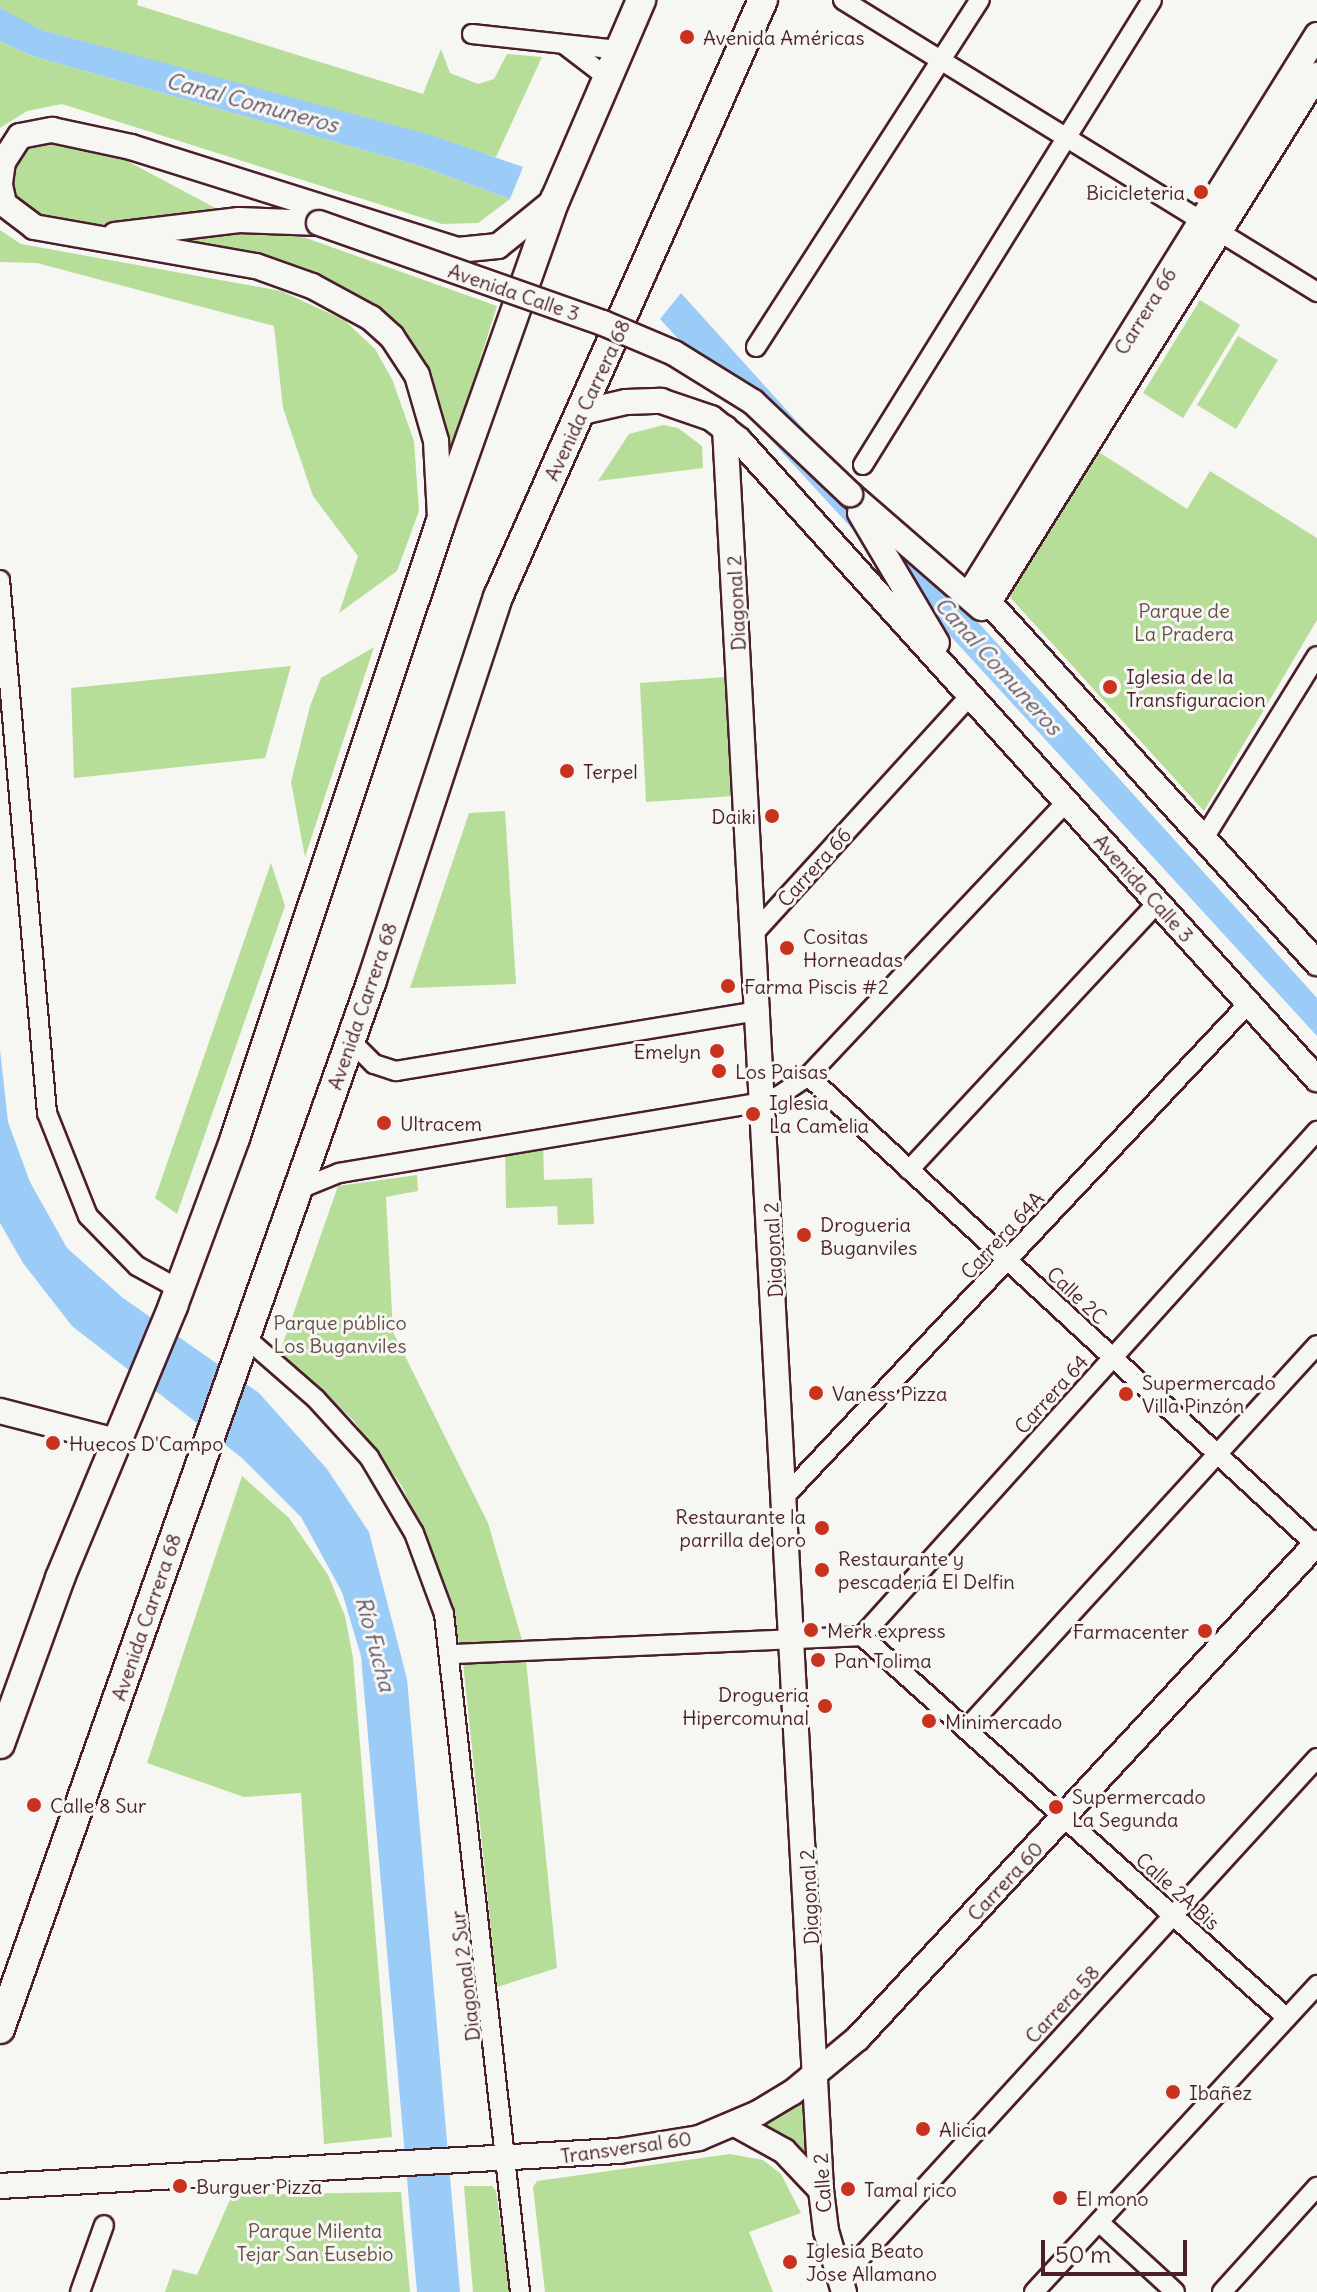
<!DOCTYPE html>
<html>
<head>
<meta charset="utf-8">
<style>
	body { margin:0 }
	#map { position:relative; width:1317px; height:2292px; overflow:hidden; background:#f6f6f2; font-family:Delius,sans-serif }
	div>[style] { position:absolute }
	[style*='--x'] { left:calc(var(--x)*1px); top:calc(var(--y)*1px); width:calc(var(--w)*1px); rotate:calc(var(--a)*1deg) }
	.green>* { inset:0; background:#b7de99 }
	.water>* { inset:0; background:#9bcbf7 }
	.roads { filter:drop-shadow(2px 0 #4a1f2b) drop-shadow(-2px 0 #4a1f2b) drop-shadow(0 2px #4a1f2b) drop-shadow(0 -2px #4a1f2b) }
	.street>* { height:18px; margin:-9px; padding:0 9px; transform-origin:9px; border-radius:9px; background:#f6f6f2 }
	.secondary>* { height:24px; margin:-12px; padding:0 12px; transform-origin:12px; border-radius:12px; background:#f6f6f2 }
	.primary>* { height:28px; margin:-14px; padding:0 14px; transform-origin:14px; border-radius:14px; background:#f6f6f2 }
	.bridges { filter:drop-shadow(2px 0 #4a1f2b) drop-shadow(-2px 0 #4a1f2b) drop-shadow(0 2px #4a1f2b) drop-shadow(0 -2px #4a1f2b) }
	.secondary-bridge>* { height:24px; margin:-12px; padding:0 12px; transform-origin:12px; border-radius:12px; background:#f6f6f2 }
	.dots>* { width:22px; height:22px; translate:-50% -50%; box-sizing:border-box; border:4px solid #f6f6f2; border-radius:50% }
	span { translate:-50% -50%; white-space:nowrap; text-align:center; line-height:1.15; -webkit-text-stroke:6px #f6f6f2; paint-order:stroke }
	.poi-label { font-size:20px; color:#4a1f2b }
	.left { translate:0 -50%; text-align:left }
	.right { translate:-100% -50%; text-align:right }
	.street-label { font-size:20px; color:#4a1f2b }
	.park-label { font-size:20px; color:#654f46 }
	.water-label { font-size:22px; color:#625368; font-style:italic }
	.scale { position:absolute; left:1041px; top:2240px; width:146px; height:36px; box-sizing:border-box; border:4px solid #4a1f2b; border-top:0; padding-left:10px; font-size:24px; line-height:28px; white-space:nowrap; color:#4a1f2b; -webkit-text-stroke:6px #f6f6f2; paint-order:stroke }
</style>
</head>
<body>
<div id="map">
	<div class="green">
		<i style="clip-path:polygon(0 0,138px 0,137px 5px,423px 94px,441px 49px,450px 73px,478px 84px,494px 79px,507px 54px,542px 57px,496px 157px,42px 30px,18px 21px,0 8px)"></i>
		<i style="clip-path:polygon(0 41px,32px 56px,420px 166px,510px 199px,478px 223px,442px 224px,62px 104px,27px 111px,0 128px)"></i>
		<i style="clip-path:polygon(48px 140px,116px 155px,221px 211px,76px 227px,31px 215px,11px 196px,11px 159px,21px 147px)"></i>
		<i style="clip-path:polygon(0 230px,21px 244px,281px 291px,344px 320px,375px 349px,392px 379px,414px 441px,419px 511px,397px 571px,339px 613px,358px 556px,313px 496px,283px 408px,274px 326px,37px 263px,0 262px)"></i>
		<i style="clip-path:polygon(268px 232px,306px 238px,497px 306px,448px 461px,424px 371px,298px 269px,233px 249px,166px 239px)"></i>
		<i style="clip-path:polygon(1200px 300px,1240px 325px,1183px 418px,1143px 393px)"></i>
		<i style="clip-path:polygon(1238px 336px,1278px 360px,1236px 429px,1197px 405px)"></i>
		<i style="clip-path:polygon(663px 425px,678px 428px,702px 446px,703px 468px,598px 481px,629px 434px)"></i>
		<i style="clip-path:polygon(1099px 452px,1187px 509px,1210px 471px,1317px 538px,1317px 620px,1204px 811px,1008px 595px)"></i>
		<i style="clip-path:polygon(374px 647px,305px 857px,291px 782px,310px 706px,321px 678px)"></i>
		<i style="clip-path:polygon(291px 666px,265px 758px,74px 778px,71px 688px)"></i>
		<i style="clip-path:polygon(726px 677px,734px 796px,646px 802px,640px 683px)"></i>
		<i style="clip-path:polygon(505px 811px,516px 984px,410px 988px,469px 813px)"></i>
		<i style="clip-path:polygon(271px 863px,285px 906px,177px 1214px,155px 1198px)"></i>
		<i style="clip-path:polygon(543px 1137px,544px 1180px,592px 1178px,594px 1224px,558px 1225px,557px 1206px,506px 1208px,505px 1141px)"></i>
		<i style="clip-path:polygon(417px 1175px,418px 1191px,386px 1197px,393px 1332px,488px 1523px,522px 1640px,460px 1645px,444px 1581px,402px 1486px,353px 1420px,280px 1352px,338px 1186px)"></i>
		<i style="clip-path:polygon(242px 1476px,289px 1518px,328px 1575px,345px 1616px,353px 1658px,392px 2137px,324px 2144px,301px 1793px,244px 1797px,147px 1763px)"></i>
		<i style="clip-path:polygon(526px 1660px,557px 1968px,497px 1987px,463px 1662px)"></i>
		<i style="clip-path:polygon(808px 2097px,809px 2165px,760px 2128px)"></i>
		<i style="clip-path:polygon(730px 2154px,763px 2160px,781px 2174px,801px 2213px,749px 2232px,773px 2292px,545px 2292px,533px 2187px,537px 2181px)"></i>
		<i style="clip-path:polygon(464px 2186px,492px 2186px,496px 2191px,510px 2292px,473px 2292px)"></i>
		<i style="clip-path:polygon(401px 2192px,410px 2292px,165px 2292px,173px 2269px,197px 2275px,232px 2195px)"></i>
	</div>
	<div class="water">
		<i style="clip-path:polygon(0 8px,42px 30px,431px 135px,523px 167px,510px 199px,420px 166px,32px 56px,0 41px)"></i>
		<i style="clip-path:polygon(681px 293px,1317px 998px,1317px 1036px,660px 319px)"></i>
		<i style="clip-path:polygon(0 1050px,8px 1122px,30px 1182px,67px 1248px,123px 1298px,259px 1393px,327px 1469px,369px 1532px,407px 1679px,460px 2292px,417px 2292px,361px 1656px,342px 1592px,301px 1517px,242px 1458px,72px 1326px,23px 1263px,0 1223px)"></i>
	</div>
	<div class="roads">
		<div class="street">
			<i style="--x:843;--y:0;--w:557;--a:31.63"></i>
			<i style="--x:472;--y:34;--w:149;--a:6.2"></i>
			<i style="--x:565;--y:45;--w:54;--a:37.5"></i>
			<i style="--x:756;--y:347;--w:413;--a:-57.2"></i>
			<i style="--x:863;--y:465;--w:547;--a:-58.14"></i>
			<i style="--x:0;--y:580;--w:535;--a:84.96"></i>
			<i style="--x:47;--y:1113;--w:111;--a:68.3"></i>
			<i style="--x:88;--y:1216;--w:70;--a:45.6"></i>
			<i style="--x:137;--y:1266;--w:48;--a:28.7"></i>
			<i style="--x:1204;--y:838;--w:214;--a:-58.2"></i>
			<i style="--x:755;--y:932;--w:319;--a:-47.7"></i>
			<i style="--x:350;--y:1040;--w:34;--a:45"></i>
			<i style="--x:374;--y:1064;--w:23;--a:18"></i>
			<i style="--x:396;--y:1071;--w:369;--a:-9.4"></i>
			<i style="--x:808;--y:1076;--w:693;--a:42.72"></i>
			<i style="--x:909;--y:1170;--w:364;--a:-47.1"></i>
			<i style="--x:297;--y:1190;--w:45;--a:-22"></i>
			<i style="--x:339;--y:1173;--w:432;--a:-9.5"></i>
			<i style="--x:765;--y:1102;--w:17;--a:-25"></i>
			<i style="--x:780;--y:1095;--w:34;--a:-34"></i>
			<i style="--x:808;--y:1076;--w:376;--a:-46.7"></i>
			<i style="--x:245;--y:1337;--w:94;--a:41.1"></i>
			<i style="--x:316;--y:1399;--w:79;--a:47.6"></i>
			<i style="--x:369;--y:1457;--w:88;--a:59.4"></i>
			<i style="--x:414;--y:1533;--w:86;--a:69.7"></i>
			<i style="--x:444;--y:1614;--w:682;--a:83.6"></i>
			<i style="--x:787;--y:1494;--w:673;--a:-46.75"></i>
			<i style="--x:862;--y:1636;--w:571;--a:41.95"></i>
			<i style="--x:452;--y:1654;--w:410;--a:-2.5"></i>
			<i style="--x:862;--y:1636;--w:680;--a:-47.98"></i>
			<i style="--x:966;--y:1729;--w:520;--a:-47.57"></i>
			<i style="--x:1099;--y:2222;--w:103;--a:42.6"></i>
			<i style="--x:840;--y:2280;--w:707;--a:-47.58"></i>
			<i style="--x:80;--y:2292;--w:71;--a:-70.3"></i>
			<i style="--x:1034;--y:2292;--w:418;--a:-47.3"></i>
			<i style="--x:1222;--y:2292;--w:142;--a:-47.9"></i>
		</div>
		<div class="secondary">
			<i style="--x:1317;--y:35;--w:649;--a:121.9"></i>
			<i style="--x:974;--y:586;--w:510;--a:47.7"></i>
			<i style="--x:0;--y:183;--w:21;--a:-82"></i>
			<i style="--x:3;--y:162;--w:31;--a:-57"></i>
			<i style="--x:20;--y:136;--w:33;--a:-11"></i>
			<i style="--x:52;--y:130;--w:81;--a:12.1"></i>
			<i style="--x:131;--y:147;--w:343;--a:17.5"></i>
			<i style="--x:458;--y:250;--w:40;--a:-5.7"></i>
			<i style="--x:498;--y:246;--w:73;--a:-38.9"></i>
			<i style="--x:0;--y:185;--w:19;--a:78"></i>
			<i style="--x:4;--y:204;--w:38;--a:37"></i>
			<i style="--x:34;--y:227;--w:225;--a:10"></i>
			<i style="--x:256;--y:266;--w:59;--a:19.7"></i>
			<i style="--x:312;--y:286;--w:67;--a:28.5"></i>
			<i style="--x:371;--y:318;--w:28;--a:42"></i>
			<i style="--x:392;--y:337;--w:45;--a:56.7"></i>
			<i style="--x:417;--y:375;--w:69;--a:73.9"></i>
			<i style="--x:436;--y:441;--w:77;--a:87"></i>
			<i style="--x:115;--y:235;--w:125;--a:-6.9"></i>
			<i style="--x:239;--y:220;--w:80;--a:2.1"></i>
			<i style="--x:582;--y:412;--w:45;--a:-12.8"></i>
			<i style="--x:626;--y:402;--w:35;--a:-2"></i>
			<i style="--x:661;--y:401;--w:53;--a:18.8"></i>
			<i style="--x:711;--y:418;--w:36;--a:38"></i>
			<i style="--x:739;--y:440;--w:862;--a:47.87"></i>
			<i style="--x:725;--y:428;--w:1765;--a:86.88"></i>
			<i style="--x:821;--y:2190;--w:41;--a:83"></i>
			<i style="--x:826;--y:2231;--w:64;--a:73.6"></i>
			<i style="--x:850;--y:494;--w:174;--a:41"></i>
			<i style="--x:860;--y:513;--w:151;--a:59.4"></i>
			<i style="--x:989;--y:602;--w:621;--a:-58.1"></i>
			<i style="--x:0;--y:1411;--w:120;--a:14.5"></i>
			<i style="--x:735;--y:2124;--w:56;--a:28.9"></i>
			<i style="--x:784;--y:2151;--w:54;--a:46.5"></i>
			<i style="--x:0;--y:2186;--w:620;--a:-3.24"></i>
			<i style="--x:619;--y:2151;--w:81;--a:-9.2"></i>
			<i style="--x:699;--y:2138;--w:64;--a:-23"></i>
			<i style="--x:758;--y:2113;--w:41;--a:-31"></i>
			<i style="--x:793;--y:2092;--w:85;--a:-39.7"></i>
			<i style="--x:858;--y:2038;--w:675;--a:-47.16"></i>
		</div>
		<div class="primary">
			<i style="--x:0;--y:1744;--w:177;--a:-70.1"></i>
			<i style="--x:60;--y:1578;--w:295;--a:-67.4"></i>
			<i style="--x:173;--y:1306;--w:179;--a:-69.7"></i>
			<i style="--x:235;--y:1138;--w:647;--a:-71.54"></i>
			<i style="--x:440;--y:524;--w:344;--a:-70.5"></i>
			<i style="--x:555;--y:200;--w:218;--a:-66.7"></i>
			<i style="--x:0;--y:2029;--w:1113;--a:-70.47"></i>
			<i style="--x:372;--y:980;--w:403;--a:-71.8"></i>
			<i style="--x:498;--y:597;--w:653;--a:-66.06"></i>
		</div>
	</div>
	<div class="bridges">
		<div class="secondary-bridge">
			<i style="--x:319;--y:223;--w:301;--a:19.4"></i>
			<i style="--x:603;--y:323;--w:77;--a:22.9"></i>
			<i style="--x:674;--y:353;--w:93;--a:31.8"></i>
			<i style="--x:753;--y:402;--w:134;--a:43.5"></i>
		</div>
	</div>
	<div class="dots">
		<i style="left:687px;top:37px;background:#c8321e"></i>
		<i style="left:1201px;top:192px;background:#c8321e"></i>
		<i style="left:1110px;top:687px;background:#c8321e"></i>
		<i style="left:567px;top:771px;background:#c8321e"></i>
		<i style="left:772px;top:816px;background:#c8321e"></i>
		<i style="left:787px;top:948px;background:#c8321e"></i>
		<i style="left:728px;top:986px;background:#c8321e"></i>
		<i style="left:717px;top:1051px;background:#c8321e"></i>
		<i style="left:719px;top:1071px;background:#c8321e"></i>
		<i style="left:753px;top:1114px;background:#c8321e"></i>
		<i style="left:384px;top:1123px;background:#c8321e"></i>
		<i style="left:804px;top:1235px;background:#c8321e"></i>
		<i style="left:816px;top:1393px;background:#c8321e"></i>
		<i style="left:1126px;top:1394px;background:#c8321e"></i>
		<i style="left:53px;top:1443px;background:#c8321e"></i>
		<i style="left:822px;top:1528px;background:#c8321e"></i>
		<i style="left:822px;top:1570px;background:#c8321e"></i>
		<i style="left:811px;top:1630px;background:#c8321e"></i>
		<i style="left:1205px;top:1631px;background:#c8321e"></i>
		<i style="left:818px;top:1660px;background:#c8321e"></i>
		<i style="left:825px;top:1706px;background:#c8321e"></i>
		<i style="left:929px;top:1721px;background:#c8321e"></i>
		<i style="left:34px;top:1805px;background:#c8321e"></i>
		<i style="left:1056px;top:1807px;background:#c8321e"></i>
		<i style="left:1173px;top:2092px;background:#c8321e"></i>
		<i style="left:923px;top:2129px;background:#c8321e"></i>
		<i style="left:180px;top:2186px;background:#c8321e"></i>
		<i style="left:848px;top:2189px;background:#c8321e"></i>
		<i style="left:1060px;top:2198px;background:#c8321e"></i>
		<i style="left:790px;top:2262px;background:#c8321e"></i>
	</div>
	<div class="poi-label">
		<span class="left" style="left:703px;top:37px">Avenida Américas</span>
		<span class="right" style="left:1185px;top:192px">Bicicleteria</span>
		<span class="left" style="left:1126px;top:688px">Iglesia de la<br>Transfiguracion</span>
		<span class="left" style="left:583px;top:771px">Terpel</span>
		<span class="right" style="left:756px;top:816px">Daiki</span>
		<span class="left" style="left:803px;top:948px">Cositas<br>Horneadas</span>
		<span class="left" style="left:744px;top:986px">Farma Piscis #2</span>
		<span class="right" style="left:701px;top:1051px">Emelyn</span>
		<span class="left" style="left:735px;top:1071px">Los Paisas</span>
		<span class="left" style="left:769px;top:1114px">Iglesia<br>La Camelia</span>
		<span class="left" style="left:400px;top:1123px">Ultracem</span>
		<span class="left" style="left:820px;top:1236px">Drogueria<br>Buganviles</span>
		<span class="left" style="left:1142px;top:1394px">Supermercado<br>Villa Pinzón</span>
		<span class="left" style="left:832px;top:1393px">Vaness Pizza</span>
		<span class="left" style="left:69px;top:1443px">Huecos D'Campo</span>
		<span class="right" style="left:806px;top:1528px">Restaurante la<br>parrilla de oro</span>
		<span class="left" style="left:838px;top:1570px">Restaurante y<br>pescaderia El Delfin</span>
		<span class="left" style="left:827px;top:1630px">Merk express</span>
		<span class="right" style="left:1189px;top:1631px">Farmacenter</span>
		<span class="left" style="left:834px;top:1660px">Pan Tolima</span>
		<span class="right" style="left:809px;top:1706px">Drogueria<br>Hipercomunal</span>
		<span class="left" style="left:945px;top:1721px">Minimercado</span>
		<span class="left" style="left:1072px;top:1808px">Supermercado<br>La Segunda</span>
		<span class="left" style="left:50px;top:1805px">Calle 8 Sur</span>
		<span class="left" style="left:1189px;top:2092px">Ibañez</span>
		<span class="left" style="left:939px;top:2129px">Alicia</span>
		<span class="left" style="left:196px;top:2186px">Burguer Pizza</span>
		<span class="left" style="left:864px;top:2189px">Tamal rico</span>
		<span class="left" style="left:1076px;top:2198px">El mono</span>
		<span class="left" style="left:806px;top:2262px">Iglesia Beato<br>Jose Allamano</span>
	</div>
	<div class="street-label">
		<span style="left:514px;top:292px;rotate:19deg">Avenida Calle 3</span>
		<span style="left:1145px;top:311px;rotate:-58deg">Carrera 66</span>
		<span style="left:587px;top:400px;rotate:-65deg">Avenida Carrera 68</span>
		<span style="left:736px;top:603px;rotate:-93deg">Diagonal 2</span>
		<span style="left:814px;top:867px;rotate:-48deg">Carrera 66</span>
		<span style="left:1144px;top:888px;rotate:48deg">Avenida Calle 3</span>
		<span style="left:362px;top:1006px;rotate:-71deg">Avenida Carrera 68</span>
		<span style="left:1002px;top:1235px;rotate:-47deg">Carrera 64A</span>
		<span style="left:773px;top:1250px;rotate:-93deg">Diagonal 2</span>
		<span style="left:1077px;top:1295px;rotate:43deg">Calle 2C</span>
		<span style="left:1051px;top:1394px;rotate:-48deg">Carrera 64</span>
		<span style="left:146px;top:1617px;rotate:-71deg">Avenida Carrera 68</span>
		<span style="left:1005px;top:1881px;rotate:-47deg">Carrera 60</span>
		<span style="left:1178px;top:1891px;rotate:42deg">Calle 2A Bis</span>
		<span style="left:809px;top:1897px;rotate:-93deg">Diagonal 2</span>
		<span style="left:465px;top:1976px;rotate:-97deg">Diagonal 2 Sur</span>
		<span style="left:1062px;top:2004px;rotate:-47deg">Carrera 58</span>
		<span style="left:626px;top:2147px;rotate:-8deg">Transversal 60</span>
		<span style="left:822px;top:2183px;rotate:-94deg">Calle 2</span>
	</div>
	<div class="park-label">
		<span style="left:1184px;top:622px">Parque de<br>La Pradera</span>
		<span style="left:340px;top:1334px">Parque público<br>Los Buganviles</span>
		<span style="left:315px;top:2242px">Parque Milenta<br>Tejar San Eusebio</span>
	</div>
	<div class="water-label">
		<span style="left:252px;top:103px;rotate:15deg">Canal Comuneros</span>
		<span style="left:998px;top:666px;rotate:48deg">Canal Comuneros</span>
		<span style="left:375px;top:1644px;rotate:75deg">Río Fucha</span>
	</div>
	<div class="scale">50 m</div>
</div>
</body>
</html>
